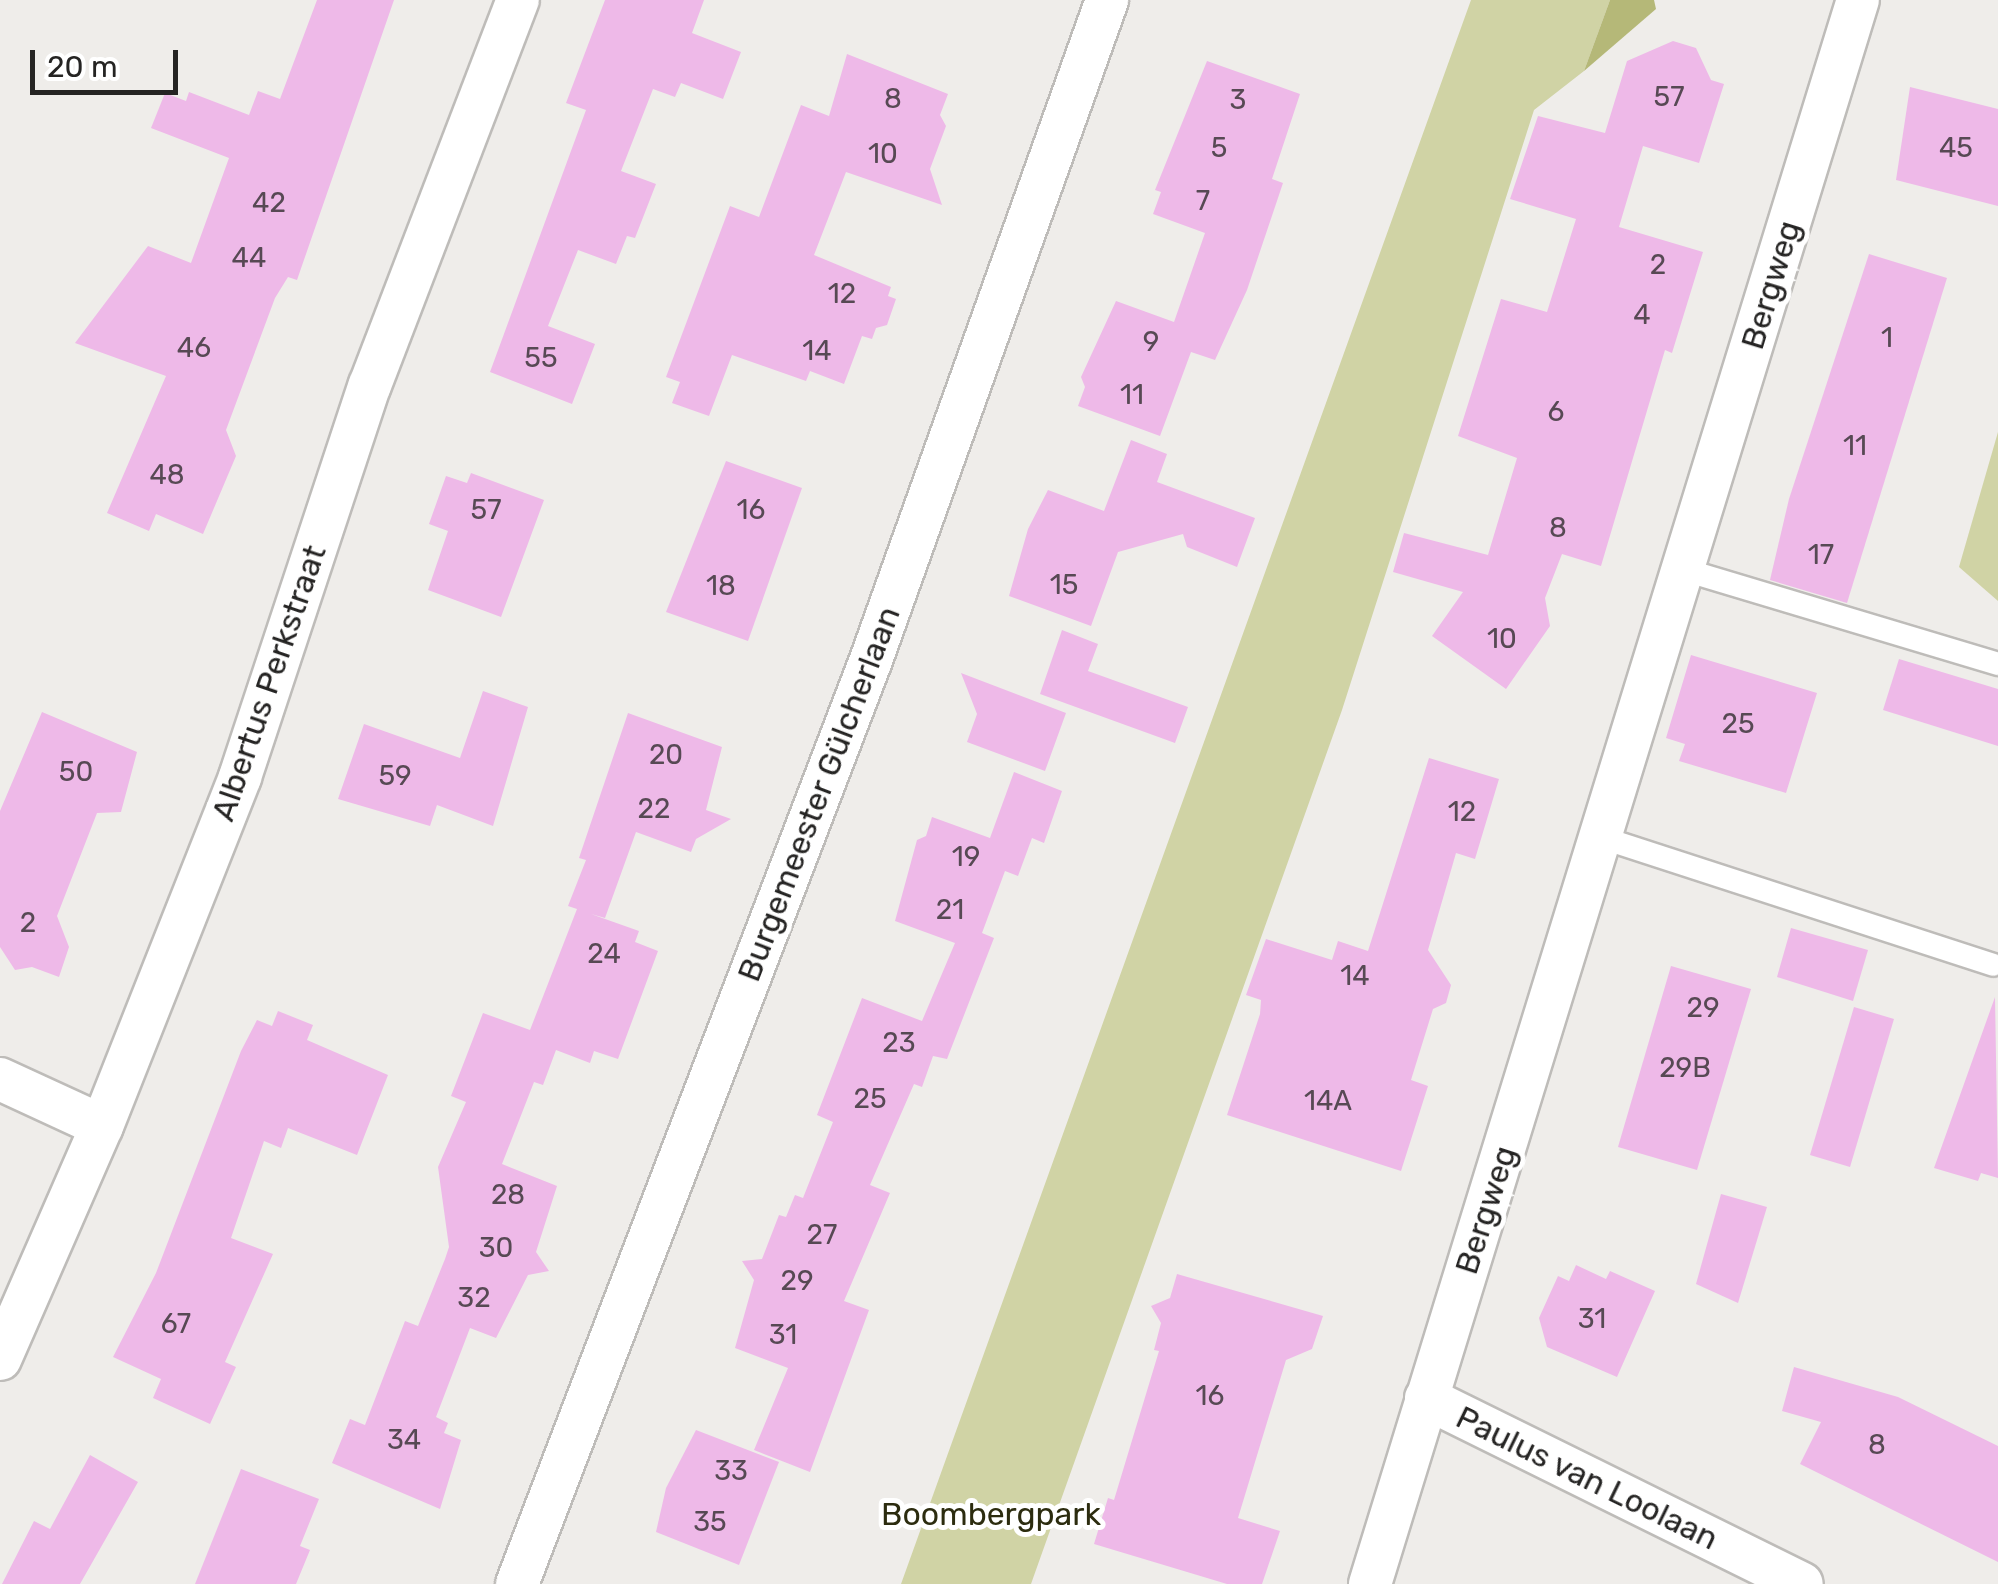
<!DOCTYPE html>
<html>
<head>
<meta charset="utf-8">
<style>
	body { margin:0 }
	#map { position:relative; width:1998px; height:1584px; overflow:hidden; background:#efedea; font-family:Rubik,sans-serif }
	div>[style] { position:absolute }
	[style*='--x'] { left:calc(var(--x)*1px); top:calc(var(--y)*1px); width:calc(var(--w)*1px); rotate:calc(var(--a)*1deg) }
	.green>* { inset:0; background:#d0d3a5 }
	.forest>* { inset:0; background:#b5b878 }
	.building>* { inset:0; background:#eeb9e8 }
	.roads { filter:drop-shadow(2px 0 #bebcb9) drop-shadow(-2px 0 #bebcb9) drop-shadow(0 2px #bebcb9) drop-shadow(0 -2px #bebcb9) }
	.lane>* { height:22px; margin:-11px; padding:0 11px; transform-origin:11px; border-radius:11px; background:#fff }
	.street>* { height:42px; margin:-21px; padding:0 21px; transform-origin:21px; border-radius:21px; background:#fff }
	span { translate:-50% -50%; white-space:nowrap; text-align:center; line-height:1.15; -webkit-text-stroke:10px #fff; paint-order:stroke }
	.number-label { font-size:28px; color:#574954 }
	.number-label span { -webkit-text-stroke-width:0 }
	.street-label { font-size:32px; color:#252423 }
	.park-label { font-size:32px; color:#2c2c0f }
	.scale { position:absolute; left:30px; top:50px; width:148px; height:45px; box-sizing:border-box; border:5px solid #252423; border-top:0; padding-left:12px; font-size:30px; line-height:35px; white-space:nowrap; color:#252423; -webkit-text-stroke:8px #fff; paint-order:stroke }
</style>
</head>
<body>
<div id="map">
	<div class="green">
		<i style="clip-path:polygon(1471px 0,1610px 0,1584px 71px,1534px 110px,1342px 710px,1031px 1584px,901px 1584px)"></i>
		<i style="clip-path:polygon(1998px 432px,1998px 601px,1959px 567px)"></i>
	</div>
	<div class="forest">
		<i style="clip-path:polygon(1610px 0,1654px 0,1656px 9px,1584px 71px)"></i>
	</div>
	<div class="building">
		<i style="clip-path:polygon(317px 0,394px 0,297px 280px,288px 277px,275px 298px,226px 430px,236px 456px,203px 534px,156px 514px,149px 531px,107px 513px,166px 376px,75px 343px,148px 246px,191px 263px,229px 158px,151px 128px,165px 93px,186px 101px,189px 92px,249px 115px,258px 91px,280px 99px)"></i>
		<i style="clip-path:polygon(605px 0,704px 0,692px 33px,741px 52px,723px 99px,681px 83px,675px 97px,653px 89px,621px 171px,656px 184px,635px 238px,627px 236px,616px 264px,578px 250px,548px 326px,595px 344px,572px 404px,490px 372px,586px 110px,566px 103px)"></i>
		<i style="clip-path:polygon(1673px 41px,1696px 48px,1711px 80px,1724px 84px,1699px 163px,1643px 146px,1619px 227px,1703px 252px,1672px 353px,1665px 350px,1601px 566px,1562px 554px,1545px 598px,1550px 626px,1506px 689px,1432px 636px,1463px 592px,1393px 572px,1404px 533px,1488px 555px,1517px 458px,1458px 436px,1501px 299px,1547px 312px,1576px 219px,1510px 199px,1538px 116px,1605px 133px,1627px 61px)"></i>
		<i style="clip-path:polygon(847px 54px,948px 94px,940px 115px,946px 126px,930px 169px,942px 205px,846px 172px,814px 255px,891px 287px,888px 296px,896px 299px,887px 325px,876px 328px,872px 339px,862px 336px,844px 384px,810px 371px,806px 381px,732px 355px,709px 416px,672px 403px,680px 382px,666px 377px,730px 206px,759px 217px,801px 105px,829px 116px)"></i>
		<i style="clip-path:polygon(1207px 61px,1300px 94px,1272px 179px,1283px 183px,1247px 290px,1215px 360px,1191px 352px,1160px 436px,1078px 406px,1085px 387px,1081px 377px,1116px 301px,1174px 322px,1205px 233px,1153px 214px,1161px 192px,1155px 190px)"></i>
		<i style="clip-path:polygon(1910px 87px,1998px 109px,1998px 206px,1896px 180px)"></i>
		<i style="clip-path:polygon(1869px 254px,1947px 278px,1847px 603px,1770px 580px,1789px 499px)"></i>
		<i style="clip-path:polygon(1131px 440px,1167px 454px,1157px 482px,1255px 518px,1237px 567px,1187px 547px,1183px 534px,1118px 552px,1091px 626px,1009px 596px,1028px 529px,1048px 490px,1104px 511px)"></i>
		<i style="clip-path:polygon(726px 461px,802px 488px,748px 641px,666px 612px)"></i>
		<i style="clip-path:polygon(471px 473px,544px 500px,501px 617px,428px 590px,448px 531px,429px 524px,446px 476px,467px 483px)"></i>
		<i style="clip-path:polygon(1062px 630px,1098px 644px,1088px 671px,1188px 707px,1175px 743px,1040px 694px)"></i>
		<i style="clip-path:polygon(1691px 655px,1817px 693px,1786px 793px,1679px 761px,1685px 744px,1666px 738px)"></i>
		<i style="clip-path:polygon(1899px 659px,1998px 689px,1998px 746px,1883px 710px)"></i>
		<i style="clip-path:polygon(961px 673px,1066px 713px,1045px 771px,967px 742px,977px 714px)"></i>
		<i style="clip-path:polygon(483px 691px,528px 707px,493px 826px,437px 805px,430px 826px,338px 799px,364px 724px,460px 758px)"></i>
		<i style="clip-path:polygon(42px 712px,137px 752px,121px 812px,97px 813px,57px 916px,69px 947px,59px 977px,32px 967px,15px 970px,0 947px,0 811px)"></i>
		<i style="clip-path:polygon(628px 713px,722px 747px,706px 810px,731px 819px,696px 839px,691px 852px,636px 832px,605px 918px,591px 914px,639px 931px,635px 942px,658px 951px,618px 1059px,594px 1051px,590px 1063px,556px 1050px,543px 1085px,534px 1082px,502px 1164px,557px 1186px,536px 1252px,549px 1271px,528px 1275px,496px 1338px,470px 1328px,436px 1417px,448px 1423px,444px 1433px,461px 1440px,440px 1509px,332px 1463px,350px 1419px,365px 1425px,405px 1321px,418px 1326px,445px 1259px,449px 1247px,438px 1167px,466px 1102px,451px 1096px,483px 1013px,530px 1030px,577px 909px,568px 906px,586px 860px,579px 858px)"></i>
		<i style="clip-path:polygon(1429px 758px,1499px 779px,1475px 859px,1456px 853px,1428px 950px,1451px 985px,1446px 1003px,1433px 1009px,1411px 1080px,1428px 1086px,1401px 1171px,1227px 1115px,1260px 1014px,1261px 1000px,1246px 995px,1266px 939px,1332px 960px,1338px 941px,1368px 951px)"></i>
		<i style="clip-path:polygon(1014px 772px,1062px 791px,1044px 843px,1032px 838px,1018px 876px,1005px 871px,982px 933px,994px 938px,947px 1059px,933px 1056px,922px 1087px,914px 1084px,870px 1185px,890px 1193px,844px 1301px,869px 1310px,810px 1472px,754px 1450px,788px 1368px,735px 1348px,754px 1280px,742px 1261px,762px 1259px,779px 1215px,786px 1217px,795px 1195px,803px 1198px,833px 1122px,817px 1115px,862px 998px,922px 1021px,955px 943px,895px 921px,917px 840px,926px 836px,932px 817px,990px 838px)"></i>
		<i style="clip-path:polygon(1791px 928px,1868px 950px,1853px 1001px,1777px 977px)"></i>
		<i style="clip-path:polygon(1671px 966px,1751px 989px,1697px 1170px,1618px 1147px)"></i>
		<i style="clip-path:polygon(1995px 997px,1998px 1178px,1981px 1173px,1978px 1181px,1934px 1168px)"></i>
		<i style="clip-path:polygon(1854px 1007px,1894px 1019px,1850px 1167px,1810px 1155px)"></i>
		<i style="clip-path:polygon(278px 1011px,313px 1025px,307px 1040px,388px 1075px,357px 1155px,288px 1128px,281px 1148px,264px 1141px,231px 1238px,273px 1254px,225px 1362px,236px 1367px,210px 1424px,153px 1398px,161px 1379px,113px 1357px,156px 1273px,241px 1051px,257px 1020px,272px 1026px)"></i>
		<i style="clip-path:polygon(1721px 1194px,1767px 1207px,1738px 1303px,1696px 1284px)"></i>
		<i style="clip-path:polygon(1576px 1265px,1606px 1279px,1610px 1271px,1655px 1291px,1617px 1377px,1547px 1347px,1539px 1318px,1558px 1276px,1569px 1281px)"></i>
		<i style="clip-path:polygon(1177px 1274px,1323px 1316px,1312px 1349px,1286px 1360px,1238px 1518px,1280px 1531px,1262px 1584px,1227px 1584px,1094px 1544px,1108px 1498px,1114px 1500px,1159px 1351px,1154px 1350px,1161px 1323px,1151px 1306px,1170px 1298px)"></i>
		<i style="clip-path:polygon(1794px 1367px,1898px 1397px,1998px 1446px,1998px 1562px,1800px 1464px,1821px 1422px,1782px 1411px)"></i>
		<i style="clip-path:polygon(696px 1430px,779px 1462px,739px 1565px,656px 1532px,666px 1488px)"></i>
		<i style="clip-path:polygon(90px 1455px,138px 1482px,80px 1584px,2px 1584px,34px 1521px,50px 1529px)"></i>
		<i style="clip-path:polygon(241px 1469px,319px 1499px,300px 1546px,310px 1550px,296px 1584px,195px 1584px)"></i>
	</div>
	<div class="roads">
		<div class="lane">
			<i style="--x:1685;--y:570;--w:327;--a:16.7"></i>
			<i style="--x:1603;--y:838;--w:410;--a:18"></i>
		</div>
		<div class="street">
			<i style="--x:0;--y:1079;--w:112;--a:24.7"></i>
			<i style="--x:0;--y:1359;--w:254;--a:-66.4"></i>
			<i style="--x:102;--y:1126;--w:375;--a:-68.4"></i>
			<i style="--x:240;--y:777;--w:413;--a:-71.7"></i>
			<i style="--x:370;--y:385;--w:412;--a:-69"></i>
			<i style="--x:1426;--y:1398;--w:419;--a:26.3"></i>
			<i style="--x:517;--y:1584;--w:989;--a:-69.04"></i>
			<i style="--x:871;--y:660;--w:701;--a:-70.32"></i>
			<i style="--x:1370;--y:1584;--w:1657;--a:-72.88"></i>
		</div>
	</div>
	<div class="number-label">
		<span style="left:1669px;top:97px">57</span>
		<span style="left:893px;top:99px">8</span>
		<span style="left:1238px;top:100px">3</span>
		<span style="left:1219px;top:148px">5</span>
		<span style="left:1956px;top:148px">45</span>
		<span style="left:883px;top:154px">10</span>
		<span style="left:1203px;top:201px">7</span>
		<span style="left:269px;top:203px">42</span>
		<span style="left:249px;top:258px">44</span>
		<span style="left:1658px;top:265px">2</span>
		<span style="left:842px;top:294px">12</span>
		<span style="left:1642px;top:315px">4</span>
		<span style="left:1887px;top:338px">1</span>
		<span style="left:1151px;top:342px">9</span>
		<span style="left:194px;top:348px">46</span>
		<span style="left:817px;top:351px">14</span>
		<span style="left:541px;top:358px">55</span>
		<span style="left:1132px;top:395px">11</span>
		<span style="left:1556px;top:412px">6</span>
		<span style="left:1855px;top:446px">11</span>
		<span style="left:167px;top:475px">48</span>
		<span style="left:486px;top:510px">57</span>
		<span style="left:751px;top:510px">16</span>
		<span style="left:1558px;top:528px">8</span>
		<span style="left:1821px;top:555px">17</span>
		<span style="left:1064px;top:585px">15</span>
		<span style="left:721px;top:586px">18</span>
		<span style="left:1502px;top:639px">10</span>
		<span style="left:1738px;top:724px">25</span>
		<span style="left:666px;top:755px">20</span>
		<span style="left:76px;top:772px">50</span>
		<span style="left:395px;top:776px">59</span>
		<span style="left:654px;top:809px">22</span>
		<span style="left:1462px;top:812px">12</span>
		<span style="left:966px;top:857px">19</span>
		<span style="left:950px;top:910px">21</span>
		<span style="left:28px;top:923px">2</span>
		<span style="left:604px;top:954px">24</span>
		<span style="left:1355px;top:976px">14</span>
		<span style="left:1703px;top:1008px">29</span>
		<span style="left:899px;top:1043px">23</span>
		<span style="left:1685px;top:1068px">29B</span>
		<span style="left:870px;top:1099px">25</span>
		<span style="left:1328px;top:1101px">14A</span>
		<span style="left:508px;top:1195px">28</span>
		<span style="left:822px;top:1235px">27</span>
		<span style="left:496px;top:1248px">30</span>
		<span style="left:797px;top:1281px">29</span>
		<span style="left:474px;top:1298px">32</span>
		<span style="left:1592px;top:1319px">31</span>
		<span style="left:176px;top:1324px">67</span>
		<span style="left:783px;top:1335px">31</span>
		<span style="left:1210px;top:1396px">16</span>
		<span style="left:404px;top:1440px">34</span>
		<span style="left:1877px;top:1445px">8</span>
		<span style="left:731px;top:1471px">33</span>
		<span style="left:710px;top:1522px">35</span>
	</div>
	<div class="street-label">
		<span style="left:1771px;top:285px;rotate:-73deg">Bergweg</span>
		<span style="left:269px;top:683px;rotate:-71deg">Albertus Perkstraat</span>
		<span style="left:819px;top:794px;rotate:-69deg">Burgemeester Gülcherlaan</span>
		<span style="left:1486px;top:1210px;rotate:-72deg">Bergweg</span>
		<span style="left:1587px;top:1478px;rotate:26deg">Paulus van Loolaan</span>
	</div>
	<div class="park-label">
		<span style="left:991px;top:1514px">Boombergpark</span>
	</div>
	<div class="scale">20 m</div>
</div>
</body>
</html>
